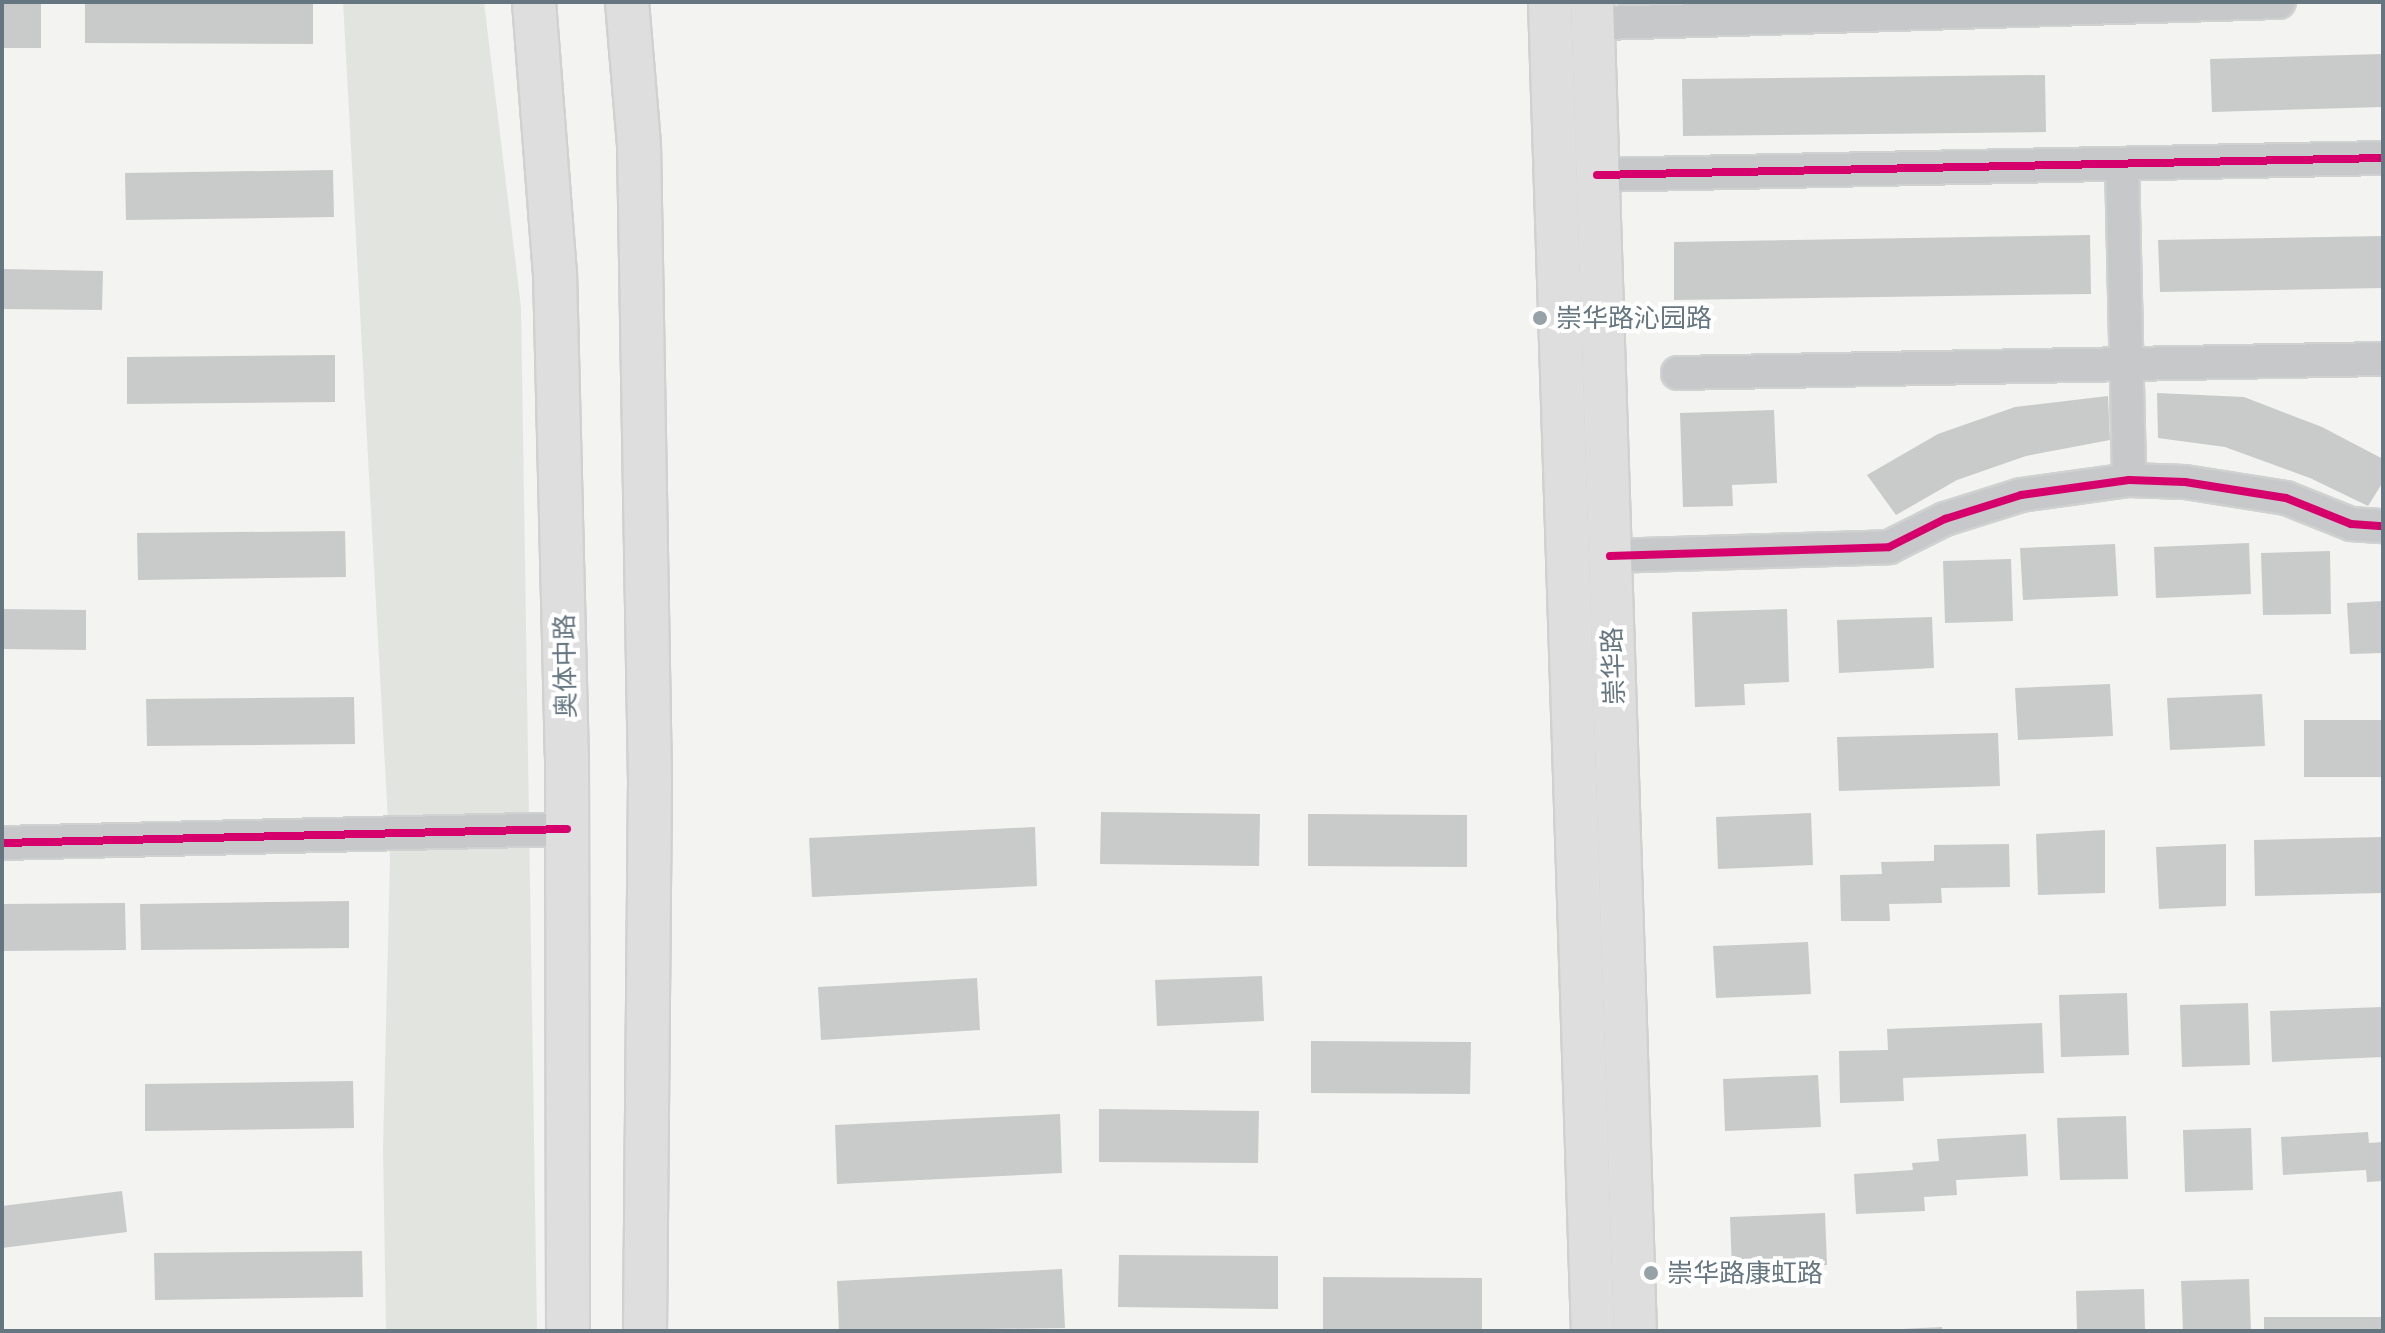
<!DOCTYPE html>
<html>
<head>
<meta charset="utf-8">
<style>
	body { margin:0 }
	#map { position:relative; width:2385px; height:1333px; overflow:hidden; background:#f3f3f1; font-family:"PT Sans","Noto Sans SC",sans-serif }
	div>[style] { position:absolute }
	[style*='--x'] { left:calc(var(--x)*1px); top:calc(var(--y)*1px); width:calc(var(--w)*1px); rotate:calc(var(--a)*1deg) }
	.green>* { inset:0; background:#e2e5df }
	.building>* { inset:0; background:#c9caca }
	.roads { filter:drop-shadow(2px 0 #d0d1d1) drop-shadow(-2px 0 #d0d1d1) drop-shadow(0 2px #d0d1d1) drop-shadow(0 -2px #d0d1d1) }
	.minor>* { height:32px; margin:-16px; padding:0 16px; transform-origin:16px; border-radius:16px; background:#c7c8c9 }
	.major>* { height:42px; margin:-21px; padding:0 21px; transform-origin:21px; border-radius:21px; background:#dddedd }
	.cycleway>* { height:8px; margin:-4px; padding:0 4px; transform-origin:4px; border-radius:4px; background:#d6006c }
	.dots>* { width:22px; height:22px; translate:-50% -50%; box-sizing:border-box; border:4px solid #fff; border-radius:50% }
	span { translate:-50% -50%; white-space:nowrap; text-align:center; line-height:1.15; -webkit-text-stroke:8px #fff; paint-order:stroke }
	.poi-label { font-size:26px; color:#657680 }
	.left { translate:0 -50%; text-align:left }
	.street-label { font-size:26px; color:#657680 }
	.frame { position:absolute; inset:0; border:4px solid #657680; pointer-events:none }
</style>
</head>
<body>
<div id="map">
	<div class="green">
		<i style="clip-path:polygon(343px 2px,484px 2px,521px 307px,537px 1331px,386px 1331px,383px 1148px,390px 858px)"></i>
	</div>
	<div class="building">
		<i style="clip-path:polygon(2px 2px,41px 2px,41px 48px,2px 48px)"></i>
		<i style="clip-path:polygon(85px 2px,313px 2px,313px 44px,85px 43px)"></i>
		<i style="clip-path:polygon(2383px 54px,2383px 107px,2212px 112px,2210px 59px)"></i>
		<i style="clip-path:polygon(2045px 75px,2046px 132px,1683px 136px,1682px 79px)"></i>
		<i style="clip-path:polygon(333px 170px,334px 217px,126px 220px,125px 173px)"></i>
		<i style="clip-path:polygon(2090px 235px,2091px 294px,1674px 300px,1674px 242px)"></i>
		<i style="clip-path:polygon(2383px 236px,2383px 288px,2160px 292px,2158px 240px)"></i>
		<i style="clip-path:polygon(2px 269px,103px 271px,102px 310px,2px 309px)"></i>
		<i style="clip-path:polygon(335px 355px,335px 402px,127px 404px,127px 357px)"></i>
		<i style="clip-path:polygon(2157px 393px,2244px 397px,2322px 427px,2383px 459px,2383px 482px,2368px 506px,2310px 478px,2225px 447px,2158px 438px)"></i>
		<i style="clip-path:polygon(2108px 396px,2110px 440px,2026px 456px,1957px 480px,1896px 515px,1867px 475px,1938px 434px,2015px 407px)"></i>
		<i style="clip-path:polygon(1774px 410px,1777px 483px,1732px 485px,1733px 506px,1683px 507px,1680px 413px)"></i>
		<i style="clip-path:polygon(345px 531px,346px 577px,138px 580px,137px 533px)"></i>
		<i style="clip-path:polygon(2249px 543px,2251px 594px,2156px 598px,2154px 547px)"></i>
		<i style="clip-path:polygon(2115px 544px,2118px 596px,2023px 600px,2020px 548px)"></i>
		<i style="clip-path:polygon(2330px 551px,2331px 614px,2263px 615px,2261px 553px)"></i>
		<i style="clip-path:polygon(2011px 559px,2013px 621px,1945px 623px,1943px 561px)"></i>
		<i style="clip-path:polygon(2383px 601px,2383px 653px,2350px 654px,2347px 603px)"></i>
		<i style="clip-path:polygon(2px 609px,86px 610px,86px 650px,2px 649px)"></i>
		<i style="clip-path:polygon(1787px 609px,1789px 682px,1744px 684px,1745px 705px,1695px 707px,1692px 612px)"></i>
		<i style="clip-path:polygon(1932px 617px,1934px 668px,1839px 673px,1837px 620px)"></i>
		<i style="clip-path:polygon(2110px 684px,2113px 736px,2018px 740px,2015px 688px)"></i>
		<i style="clip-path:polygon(2262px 694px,2265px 746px,2170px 750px,2167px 698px)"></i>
		<i style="clip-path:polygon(354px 697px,355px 744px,147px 746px,146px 699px)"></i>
		<i style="clip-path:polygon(2304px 720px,2383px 720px,2383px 777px,2304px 777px)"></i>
		<i style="clip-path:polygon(1998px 733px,2000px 786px,1839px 791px,1837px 737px)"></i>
		<i style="clip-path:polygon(1101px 812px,1260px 814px,1259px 866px,1100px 864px)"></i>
		<i style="clip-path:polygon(1811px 813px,1813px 865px,1718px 869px,1716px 817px)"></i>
		<i style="clip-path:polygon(1308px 814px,1467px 815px,1467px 867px,1308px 866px)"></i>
		<i style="clip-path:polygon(1035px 827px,1037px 886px,812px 897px,809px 838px)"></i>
		<i style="clip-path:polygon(2105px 830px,2105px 893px,2038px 895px,2036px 834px)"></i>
		<i style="clip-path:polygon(2383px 837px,2383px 893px,2255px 896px,2254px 840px)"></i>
		<i style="clip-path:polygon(2009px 844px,2010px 887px,1941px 888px,1942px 903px,1889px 904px,1890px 921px,1841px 921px,1840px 875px,1882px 874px,1881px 862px,1934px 861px,1934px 845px)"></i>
		<i style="clip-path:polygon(2226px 844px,2226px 906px,2159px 909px,2156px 847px)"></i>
		<i style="clip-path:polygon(349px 901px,349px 948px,141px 950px,140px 904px)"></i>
		<i style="clip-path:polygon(125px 903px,126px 950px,2px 951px,2px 904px)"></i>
		<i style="clip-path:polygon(1808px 942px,1811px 994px,1716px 998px,1713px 946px)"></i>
		<i style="clip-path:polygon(1262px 976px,1264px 1021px,1157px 1026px,1155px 980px)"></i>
		<i style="clip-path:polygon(977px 978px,980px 1030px,821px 1040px,818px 987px)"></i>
		<i style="clip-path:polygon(2127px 993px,2129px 1055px,2061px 1057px,2059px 995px)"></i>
		<i style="clip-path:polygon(2248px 1003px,2250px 1065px,2182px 1067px,2180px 1005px)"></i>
		<i style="clip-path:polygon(2383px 1007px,2383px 1057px,2272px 1062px,2270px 1011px)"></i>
		<i style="clip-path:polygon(2042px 1023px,2044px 1073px,1903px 1078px,1904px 1101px,1840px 1103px,1839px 1051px,1888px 1050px,1887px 1029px)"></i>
		<i style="clip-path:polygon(1311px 1041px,1471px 1042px,1470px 1094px,1311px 1093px)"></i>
		<i style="clip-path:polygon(1818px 1075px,1821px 1127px,1725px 1131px,1723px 1079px)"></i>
		<i style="clip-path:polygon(353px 1081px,354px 1128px,145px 1131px,145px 1084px)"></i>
		<i style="clip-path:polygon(1099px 1109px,1259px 1111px,1258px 1163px,1099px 1162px)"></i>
		<i style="clip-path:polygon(1060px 1114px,1062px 1173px,837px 1184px,835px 1125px)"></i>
		<i style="clip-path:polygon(2126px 1116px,2128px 1179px,2060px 1180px,2057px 1118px)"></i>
		<i style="clip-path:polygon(2251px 1128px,2253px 1190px,2185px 1192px,2183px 1130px)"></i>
		<i style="clip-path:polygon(2368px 1132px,2369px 1143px,2383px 1142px,2383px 1181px,2367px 1182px,2366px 1170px,2283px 1175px,2281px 1137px)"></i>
		<i style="clip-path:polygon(2026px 1134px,2028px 1176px,1956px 1180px,1957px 1195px,1924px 1197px,1925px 1211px,1856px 1214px,1854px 1174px,1913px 1170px,1912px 1163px,1939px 1161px,1937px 1139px)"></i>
		<i style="clip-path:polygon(122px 1191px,127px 1232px,2px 1248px,2px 1206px)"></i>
		<i style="clip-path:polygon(1825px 1213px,1827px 1265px,1732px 1269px,1730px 1217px)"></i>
		<i style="clip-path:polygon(362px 1251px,363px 1297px,155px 1300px,154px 1253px)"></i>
		<i style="clip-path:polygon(1119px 1255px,1278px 1256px,1278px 1309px,1118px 1307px)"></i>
		<i style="clip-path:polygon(1062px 1269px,1065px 1328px,839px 1331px,837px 1281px)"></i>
		<i style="clip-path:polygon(1323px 1277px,1482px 1278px,1482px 1330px,1323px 1329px)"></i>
		<i style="clip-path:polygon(2249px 1279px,2251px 1331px,2183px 1331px,2181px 1281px)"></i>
		<i style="clip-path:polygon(2144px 1289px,2145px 1331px,2077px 1331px,2076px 1291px)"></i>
		<i style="clip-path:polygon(2264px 1317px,2383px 1317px,2383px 1331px,2264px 1331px)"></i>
		<i style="clip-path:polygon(1942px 1327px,1942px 1331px,1902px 1331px,1902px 1329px)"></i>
	</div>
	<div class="roads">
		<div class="minor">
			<i style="--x:1571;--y:24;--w:708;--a:-1.78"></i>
			<i style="--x:2122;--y:164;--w:316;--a:88.7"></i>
			<i style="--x:1597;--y:175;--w:786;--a:-1.24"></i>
			<i style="--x:1678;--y:373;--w:705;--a:-1.14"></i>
			<i style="--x:1610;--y:556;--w:279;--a:-1.8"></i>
			<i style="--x:1889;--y:547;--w:63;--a:-26.6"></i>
			<i style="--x:1945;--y:519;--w:80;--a:-17.5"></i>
			<i style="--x:2021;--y:495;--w:109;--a:-7.9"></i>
			<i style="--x:2129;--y:480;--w:56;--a:2"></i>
			<i style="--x:2185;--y:482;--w:102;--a:9"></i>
			<i style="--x:2286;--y:498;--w:70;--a:21.8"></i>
			<i style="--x:2351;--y:524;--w:32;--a:4"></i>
			<i style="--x:2;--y:843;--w:565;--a:-1.42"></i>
		</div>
		<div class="major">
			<i style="--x:534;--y:2;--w:271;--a:85.6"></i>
			<i style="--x:555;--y:272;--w:483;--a:88.6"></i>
			<i style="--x:567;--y:755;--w:576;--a:89.9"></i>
			<i style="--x:627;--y:2;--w:144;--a:85.2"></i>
			<i style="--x:639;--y:145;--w:635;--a:89.01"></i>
			<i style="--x:650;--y:780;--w:551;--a:90.52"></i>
			<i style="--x:1550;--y:2;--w:1330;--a:88.15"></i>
			<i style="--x:1592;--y:2;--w:1330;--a:88.15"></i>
		</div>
	</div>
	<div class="cycleway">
		<i style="--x:1597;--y:175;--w:786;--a:-1.24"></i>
		<i style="--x:1610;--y:556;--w:279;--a:-1.8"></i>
		<i style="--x:1889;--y:547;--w:63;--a:-26.6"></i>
		<i style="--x:1945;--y:519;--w:80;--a:-17.5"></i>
		<i style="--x:2021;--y:495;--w:109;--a:-7.9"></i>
		<i style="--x:2129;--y:480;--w:56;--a:2"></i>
		<i style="--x:2185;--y:482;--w:102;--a:9"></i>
		<i style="--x:2286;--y:498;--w:70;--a:21.8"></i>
		<i style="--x:2351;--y:524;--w:32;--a:4"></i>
		<i style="--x:2;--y:843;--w:565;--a:-1.42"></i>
	</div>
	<div class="dots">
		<i style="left:1540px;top:318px;background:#97a2a8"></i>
		<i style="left:1651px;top:1273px;background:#97a2a8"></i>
	</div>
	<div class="poi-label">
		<span class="left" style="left:1556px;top:318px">崇华路沁园路</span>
		<span class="left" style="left:1667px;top:1273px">崇华路康虹路</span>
	</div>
	<div class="street-label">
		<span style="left:565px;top:666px;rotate:-91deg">奥体中路</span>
		<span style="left:1613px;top:666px;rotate:-92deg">崇华路</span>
	</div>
	<div class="frame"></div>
</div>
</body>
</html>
